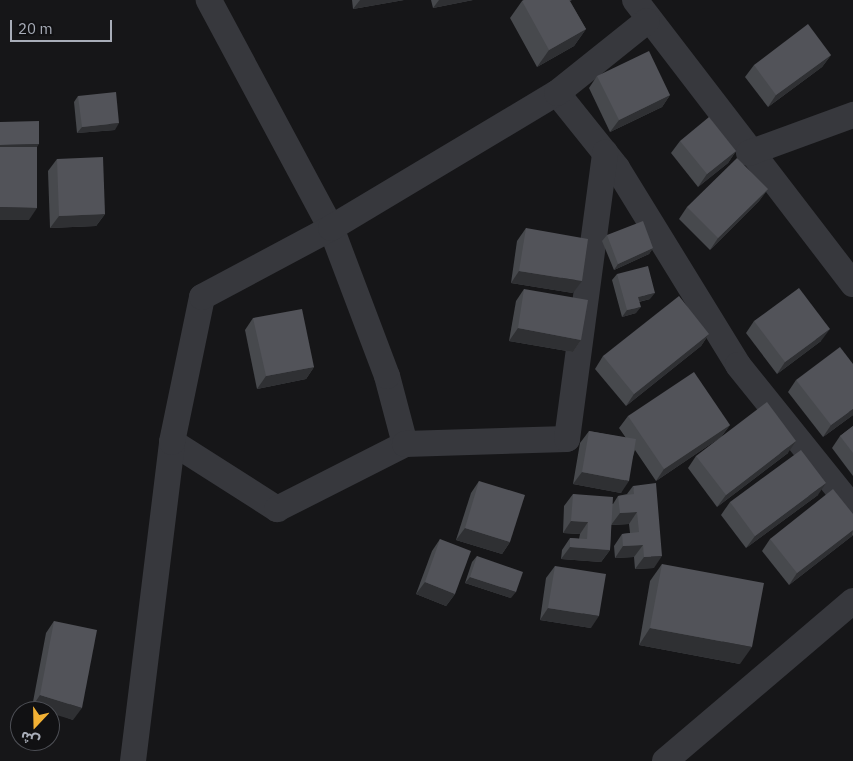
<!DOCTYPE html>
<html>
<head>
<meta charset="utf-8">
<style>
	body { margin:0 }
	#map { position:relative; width:853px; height:761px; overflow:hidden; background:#161618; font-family:"IBM Plex Sans","Noto Sans Arabic",sans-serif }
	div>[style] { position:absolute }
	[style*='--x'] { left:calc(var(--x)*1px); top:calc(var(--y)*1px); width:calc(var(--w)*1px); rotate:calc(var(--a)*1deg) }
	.street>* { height:26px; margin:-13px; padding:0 13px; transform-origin:13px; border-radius:13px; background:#37383d }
	.wall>* { inset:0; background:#47494d }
	.shaded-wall>* { inset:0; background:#2f3033 }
	.building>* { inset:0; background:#525359 }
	span { translate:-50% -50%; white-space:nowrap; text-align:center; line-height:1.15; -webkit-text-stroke:4px #111113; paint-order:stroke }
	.north { position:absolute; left:10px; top:701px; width:50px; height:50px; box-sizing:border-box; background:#111113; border:1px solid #4d4f55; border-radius:50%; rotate:201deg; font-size:14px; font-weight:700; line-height:20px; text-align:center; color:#a8adb8 }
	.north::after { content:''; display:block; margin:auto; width:18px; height:22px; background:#f2b134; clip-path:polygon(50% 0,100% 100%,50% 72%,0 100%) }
	.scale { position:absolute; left:10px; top:20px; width:102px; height:22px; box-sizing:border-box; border:2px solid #a8adb8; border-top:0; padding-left:6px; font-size:15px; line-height:18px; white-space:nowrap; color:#a8adb8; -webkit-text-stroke:4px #111113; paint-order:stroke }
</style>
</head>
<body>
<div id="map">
	<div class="street">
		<i style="--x:635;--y:0;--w:358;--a:52.5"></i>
		<i style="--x:557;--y:93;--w:96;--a:51.3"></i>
		<i style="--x:617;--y:168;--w:231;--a:58.4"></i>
		<i style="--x:738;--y:365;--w:184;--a:51.2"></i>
		<i style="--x:749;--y:153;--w:111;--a:-20.1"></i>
		<i style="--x:172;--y:442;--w:125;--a:32.5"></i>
		<i style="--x:277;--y:509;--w:144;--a:-26.9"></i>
		<i style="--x:405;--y:444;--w:70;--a:-104.8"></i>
		<i style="--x:387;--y:376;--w:158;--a:-110.7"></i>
		<i style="--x:331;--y:228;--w:259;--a:-118.2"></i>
		<i style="--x:405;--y:444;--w:162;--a:-1.8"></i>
		<i style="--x:567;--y:439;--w:289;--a:-82.4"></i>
		<i style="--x:133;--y:761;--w:321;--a:-83"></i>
		<i style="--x:172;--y:442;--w:148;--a:-78.3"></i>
		<i style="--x:202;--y:297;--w:146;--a:-28.1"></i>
		<i style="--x:331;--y:228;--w:263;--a:-30.9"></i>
		<i style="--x:557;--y:93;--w:115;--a:-38.7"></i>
		<i style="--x:665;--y:761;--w:247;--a:-40.4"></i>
	</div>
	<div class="wall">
		<i style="clip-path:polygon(352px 0,404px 0,353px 9px)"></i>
		<i style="clip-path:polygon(431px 0,473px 0,433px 8px)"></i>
		<i style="clip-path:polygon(524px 0,572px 0,570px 1px,586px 29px,574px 46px,537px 67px,510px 18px,522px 1px)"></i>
		<i style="clip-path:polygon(831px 55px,822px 67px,768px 107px,745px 77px,754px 65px)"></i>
		<i style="clip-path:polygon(597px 76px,670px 95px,662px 107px,610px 132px,589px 88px)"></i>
		<i style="clip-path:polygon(78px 96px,115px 130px,77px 133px,74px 102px)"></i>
		<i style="clip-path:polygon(680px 141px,736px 151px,728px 163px,698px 187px,671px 153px)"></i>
		<i style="clip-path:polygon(57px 159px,105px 214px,96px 226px,50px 228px,48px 171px)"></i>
		<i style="clip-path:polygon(768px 189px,759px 201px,710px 250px,679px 219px,687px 207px)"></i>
		<i style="clip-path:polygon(526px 228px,573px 293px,511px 283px,517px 241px)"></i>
		<i style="clip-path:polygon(607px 235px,653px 248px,649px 254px,614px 270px,602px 241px)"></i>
		<i style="clip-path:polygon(617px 274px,650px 299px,639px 302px,636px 313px,622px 317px,612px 280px)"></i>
		<i style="clip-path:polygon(524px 289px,581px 340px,573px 352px,509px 341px,516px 301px)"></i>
		<i style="clip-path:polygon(253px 318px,314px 367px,306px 379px,257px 389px,245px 330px)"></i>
		<i style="clip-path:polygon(754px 321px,821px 341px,777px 374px,746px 333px)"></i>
		<i style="clip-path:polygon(709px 334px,701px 346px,626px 406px,595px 369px,603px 356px)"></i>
		<i style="clip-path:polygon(796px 380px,853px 415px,823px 437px,788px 392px)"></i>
		<i style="clip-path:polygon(628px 416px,730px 425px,721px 437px,656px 481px,635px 450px,621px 493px,573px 484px,580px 443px,589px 431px,626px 438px,619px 428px)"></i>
		<i style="clip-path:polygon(853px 426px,853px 476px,832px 448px,840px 436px)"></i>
		<i style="clip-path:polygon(788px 453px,717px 507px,688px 468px,696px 456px)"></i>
		<i style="clip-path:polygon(479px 481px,510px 542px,502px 554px,456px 540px,471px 493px)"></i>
		<i style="clip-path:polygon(633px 486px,654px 568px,635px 569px,634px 557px,615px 558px,614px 546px,622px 534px,630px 533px,629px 524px,611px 525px,610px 550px,601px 562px,561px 559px,562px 550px,570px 538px,579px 539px,580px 534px,563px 533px,564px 506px,573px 494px,613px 504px,618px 496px,627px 494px)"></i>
		<i style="clip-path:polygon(818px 495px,746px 548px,721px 515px,730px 502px)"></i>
		<i style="clip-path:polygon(853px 514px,853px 535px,852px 536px,789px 585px,762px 551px,770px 539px)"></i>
		<i style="clip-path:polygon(440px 539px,455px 594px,446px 606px,416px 594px,432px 551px)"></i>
		<i style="clip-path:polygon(477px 556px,511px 598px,465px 583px,472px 562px)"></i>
		<i style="clip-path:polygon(662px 564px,740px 664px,639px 645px,650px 581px)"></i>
		<i style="clip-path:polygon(555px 566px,591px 628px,540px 620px,546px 578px)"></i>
		<i style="clip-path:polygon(54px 621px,73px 720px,50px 711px,44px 711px,32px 707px,46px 633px)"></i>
	</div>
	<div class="shaded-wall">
		<i style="clip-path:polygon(360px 0,404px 0,353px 9px)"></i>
		<i style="clip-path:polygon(439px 0,473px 0,433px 8px)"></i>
		<i style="clip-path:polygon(586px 29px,574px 46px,537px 67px,549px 50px)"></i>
		<i style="clip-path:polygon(831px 55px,822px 67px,768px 107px,776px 95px)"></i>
		<i style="clip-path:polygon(670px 95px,662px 107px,610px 132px,619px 120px)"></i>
		<i style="clip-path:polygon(119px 123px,115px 130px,77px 133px,82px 127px)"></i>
		<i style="clip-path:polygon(39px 144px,31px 156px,0 157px,0 145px)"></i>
		<i style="clip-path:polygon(736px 151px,728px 163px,698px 187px,707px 174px)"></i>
		<i style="clip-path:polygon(768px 189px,759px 201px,710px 250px,718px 238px)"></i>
		<i style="clip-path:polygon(0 207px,37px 208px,29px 220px,0 220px)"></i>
		<i style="clip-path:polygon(105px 214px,96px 226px,50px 228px,59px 216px)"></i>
		<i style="clip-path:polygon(653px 248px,649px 254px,614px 270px,618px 264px)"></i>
		<i style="clip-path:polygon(519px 271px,582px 281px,573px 293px,511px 283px)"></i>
		<i style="clip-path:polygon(655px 293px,650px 299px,633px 303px,638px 297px)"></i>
		<i style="clip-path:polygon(641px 307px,636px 313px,622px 317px,627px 310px)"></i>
		<i style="clip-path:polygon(518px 328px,581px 340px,573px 352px,509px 341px)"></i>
		<i style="clip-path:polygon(830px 329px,821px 341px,777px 374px,785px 362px)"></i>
		<i style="clip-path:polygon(709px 334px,701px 346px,626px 406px,634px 394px)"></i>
		<i style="clip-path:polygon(314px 367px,306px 379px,257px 389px,266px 376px)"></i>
		<i style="clip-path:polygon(853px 409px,853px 415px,823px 437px,831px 425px)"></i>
		<i style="clip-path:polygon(730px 425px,721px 437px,656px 481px,664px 469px)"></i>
		<i style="clip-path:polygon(796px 441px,788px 453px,717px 507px,726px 495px)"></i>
		<i style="clip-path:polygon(582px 472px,629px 481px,621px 493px,573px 484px)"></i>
		<i style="clip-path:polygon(826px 483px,818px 495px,746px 548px,755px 536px)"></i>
		<i style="clip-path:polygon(637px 512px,629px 524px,611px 525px,620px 513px)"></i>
		<i style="clip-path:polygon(571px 521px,588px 522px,580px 534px,563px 533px)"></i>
		<i style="clip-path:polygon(465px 528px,510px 542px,502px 554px,456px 540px)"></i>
		<i style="clip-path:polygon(853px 530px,852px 536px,789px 585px,797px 573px)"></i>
		<i style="clip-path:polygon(643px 545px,634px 557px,615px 558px,623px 546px)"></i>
		<i style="clip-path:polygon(570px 547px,610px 550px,601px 562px,561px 559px)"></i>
		<i style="clip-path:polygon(662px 556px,654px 568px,635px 569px,644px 557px)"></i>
		<i style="clip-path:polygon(470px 577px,516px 592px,511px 598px,465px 583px)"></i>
		<i style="clip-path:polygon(425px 582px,455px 594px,446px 606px,416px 594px)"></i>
		<i style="clip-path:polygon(548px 608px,599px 616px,591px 628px,540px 620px)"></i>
		<i style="clip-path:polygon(650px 628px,752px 647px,740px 664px,639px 645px)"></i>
		<i style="clip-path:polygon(40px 695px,82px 708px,73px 720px,50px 713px,50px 711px,44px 711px,32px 707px)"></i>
	</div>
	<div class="building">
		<i style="clip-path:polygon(524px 0,569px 0,586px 29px,549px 50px,522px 1px)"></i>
		<i style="clip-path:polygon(808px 24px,831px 55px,776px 95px,754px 65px)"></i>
		<i style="clip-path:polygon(649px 51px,670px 95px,619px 120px,597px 76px)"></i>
		<i style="clip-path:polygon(116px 92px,119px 123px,82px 127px,78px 96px)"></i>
		<i style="clip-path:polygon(709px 117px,736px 151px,707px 174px,680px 141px)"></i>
		<i style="clip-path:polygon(39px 121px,39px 144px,0 145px,0 122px)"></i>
		<i style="clip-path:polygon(0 147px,37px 147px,37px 208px,0 207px)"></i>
		<i style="clip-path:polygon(103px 157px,105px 214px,59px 216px,57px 159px)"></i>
		<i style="clip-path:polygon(737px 158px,768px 189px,718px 238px,687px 207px)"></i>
		<i style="clip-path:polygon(643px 221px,653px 248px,618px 264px,607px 235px)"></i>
		<i style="clip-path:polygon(526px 228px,588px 239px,582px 281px,519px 271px)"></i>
		<i style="clip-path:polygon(648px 266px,655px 293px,638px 297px,641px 307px,627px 310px,617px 274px)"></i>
		<i style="clip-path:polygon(799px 288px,830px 329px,785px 362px,754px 321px)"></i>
		<i style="clip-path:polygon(524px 289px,588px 300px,581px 340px,518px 328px)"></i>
		<i style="clip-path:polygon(679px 296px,709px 334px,634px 394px,603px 356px)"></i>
		<i style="clip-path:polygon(302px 309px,314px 367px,266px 376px,253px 318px)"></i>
		<i style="clip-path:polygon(840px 347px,853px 364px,853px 409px,831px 425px,796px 380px)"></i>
		<i style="clip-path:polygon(694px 372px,730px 425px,664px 469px,628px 416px)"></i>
		<i style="clip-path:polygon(767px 402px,796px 441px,726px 495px,696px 456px)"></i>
		<i style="clip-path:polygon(853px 426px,853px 453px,840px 436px)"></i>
		<i style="clip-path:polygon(589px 431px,636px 439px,629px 481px,582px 472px)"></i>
		<i style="clip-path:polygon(801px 450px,826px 483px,755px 536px,730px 502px)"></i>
		<i style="clip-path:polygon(479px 481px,525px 495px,510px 542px,465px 528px)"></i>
		<i style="clip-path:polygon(656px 483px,662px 556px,644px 557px,643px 545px,623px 546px,622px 534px,639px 532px,637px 512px,620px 513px,618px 496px,634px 494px,633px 486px)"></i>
		<i style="clip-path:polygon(833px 489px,853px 514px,853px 530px,797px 573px,770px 539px)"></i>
		<i style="clip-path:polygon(573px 494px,613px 497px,610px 550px,570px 547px,570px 538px,587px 539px,588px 522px,571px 521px)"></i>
		<i style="clip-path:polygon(440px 539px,471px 551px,455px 594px,425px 582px)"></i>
		<i style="clip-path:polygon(477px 556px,523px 572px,516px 592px,470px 577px)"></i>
		<i style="clip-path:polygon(662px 564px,764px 583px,752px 647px,650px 628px)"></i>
		<i style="clip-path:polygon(555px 566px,606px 574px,599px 616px,548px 608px)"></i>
		<i style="clip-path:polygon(54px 621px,97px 630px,82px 708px,40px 695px)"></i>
	</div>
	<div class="north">ش</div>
	<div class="scale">20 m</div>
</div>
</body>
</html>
